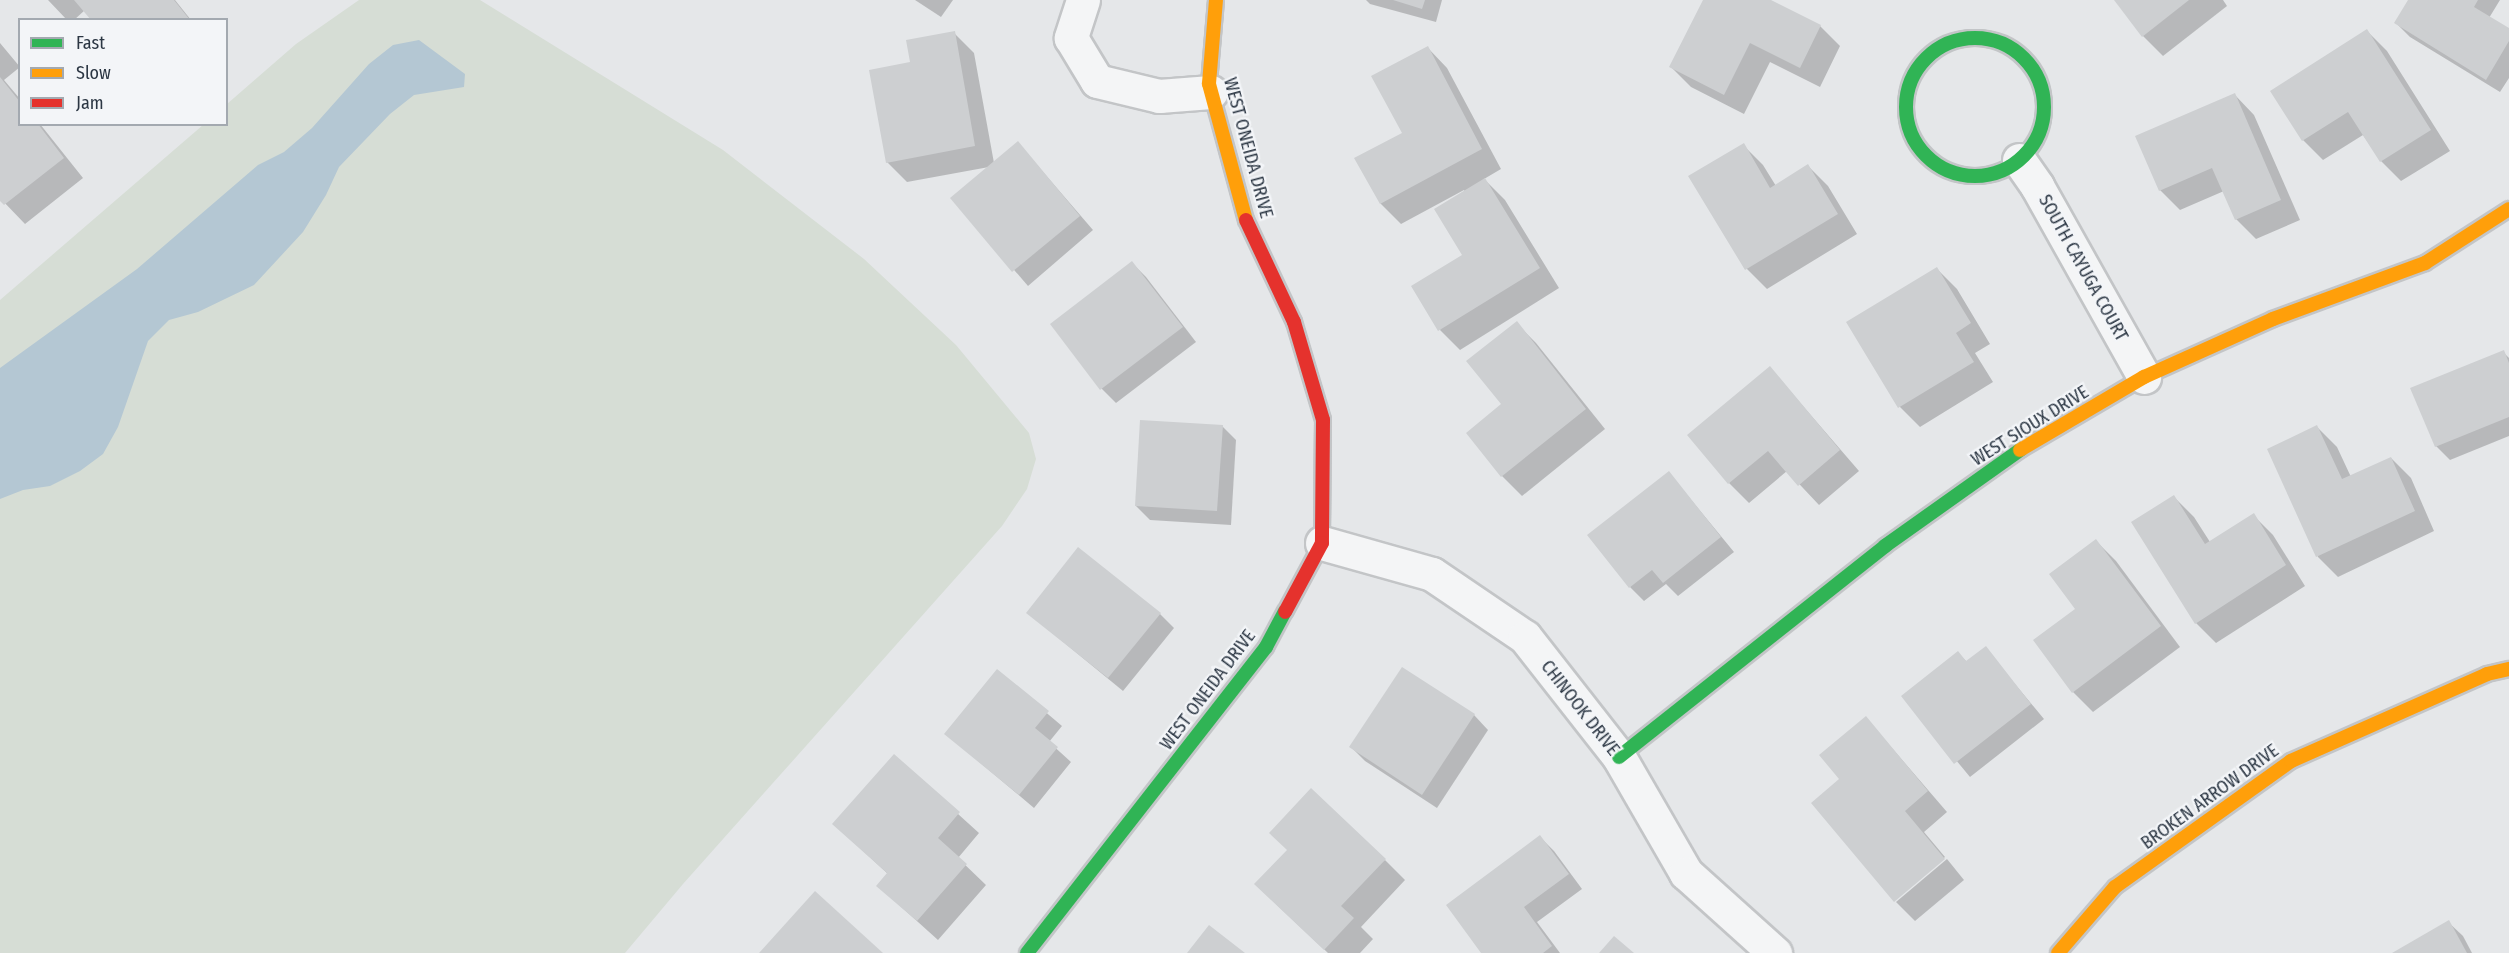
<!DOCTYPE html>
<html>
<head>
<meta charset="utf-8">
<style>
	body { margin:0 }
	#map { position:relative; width:2509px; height:953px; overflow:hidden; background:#e5e7e9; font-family:"Fira Sans Condensed",sans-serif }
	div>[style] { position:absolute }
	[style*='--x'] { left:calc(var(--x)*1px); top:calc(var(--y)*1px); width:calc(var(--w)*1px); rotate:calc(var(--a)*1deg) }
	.green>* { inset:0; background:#d6ddd5 }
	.water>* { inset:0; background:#b4c7d3 }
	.shadow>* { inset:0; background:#0003 }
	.building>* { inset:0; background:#cdcfd1 }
	.roads { filter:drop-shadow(2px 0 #c3c5c7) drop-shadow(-2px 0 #c3c5c7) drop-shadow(0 2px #c3c5c7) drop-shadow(0 -2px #c3c5c7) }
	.street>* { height:33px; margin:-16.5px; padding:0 16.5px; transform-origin:16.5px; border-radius:16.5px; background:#f4f5f6 }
	.fast>* { height:14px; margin:-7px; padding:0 7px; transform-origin:7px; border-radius:7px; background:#30b455 }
	.fast>.ring { margin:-7px; padding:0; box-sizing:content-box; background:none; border:14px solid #30b455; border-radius:50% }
	.slow>* { height:14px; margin:-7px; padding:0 7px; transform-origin:7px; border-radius:7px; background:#ff9f0a }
	.jam>* { height:14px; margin:-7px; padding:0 7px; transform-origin:7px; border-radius:7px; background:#e5322d }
	span { translate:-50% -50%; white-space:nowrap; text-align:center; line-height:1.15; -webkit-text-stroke:4.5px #f3f5f8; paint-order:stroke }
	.street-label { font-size:18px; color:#2b3643 }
	.legend { position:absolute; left:18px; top:18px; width:210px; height:108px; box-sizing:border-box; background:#f3f5f8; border:2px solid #a3a9b0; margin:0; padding:8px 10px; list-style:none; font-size:18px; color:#2b3643 }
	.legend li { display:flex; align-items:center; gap:12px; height:30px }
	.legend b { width:30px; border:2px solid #a3a9b0 }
</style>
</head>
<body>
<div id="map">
	<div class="green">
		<i style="clip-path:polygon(359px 0,480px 0,723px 150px,864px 259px,956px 345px,1029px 433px,1036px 459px,1027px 489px,1002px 526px,683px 884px,625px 953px,0 953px,0 300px,203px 125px,226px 124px,227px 104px,296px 44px)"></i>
	</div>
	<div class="water">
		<i style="clip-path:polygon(419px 40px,465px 74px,464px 87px,414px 95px,390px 114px,339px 167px,326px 195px,303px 232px,254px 285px,198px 312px,169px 320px,148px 341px,118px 427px,103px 454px,80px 471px,50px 486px,23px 490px,0 499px,0 368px,137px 269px,258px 165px,284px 152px,312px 128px,369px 64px,393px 45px)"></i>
	</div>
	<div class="shadow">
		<i style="clip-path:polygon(48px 0,175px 0,191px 20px,93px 20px,85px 10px,74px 20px,67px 20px)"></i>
		<i style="clip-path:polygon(915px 0,953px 0,941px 17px)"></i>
		<i style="clip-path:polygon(1366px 0,1442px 0,1436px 22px,1370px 4px)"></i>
		<i style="clip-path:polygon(1705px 0,1768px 0,1820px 26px,1840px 46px,1820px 87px,1770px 62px,1744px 114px,1691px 87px,1671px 67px)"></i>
		<i style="clip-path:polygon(2116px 0,2223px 0,2227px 6px,2163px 56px,2143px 36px)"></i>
		<i style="clip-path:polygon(2410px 0,2500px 0,2489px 18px,2509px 30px,2509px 78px,2500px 92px,2410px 37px,2396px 23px)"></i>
		<i style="clip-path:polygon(2367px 31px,2387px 51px,2450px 151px,2401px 181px,2381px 161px,2363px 135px,2323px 160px,2303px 140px)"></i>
		<i style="clip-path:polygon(954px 33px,974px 53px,994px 163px,1018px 143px,1093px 230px,1028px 286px,952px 198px,989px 167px,907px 182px,887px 162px)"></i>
		<i style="clip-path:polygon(0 43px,20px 67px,4px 80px,20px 99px,20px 124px,40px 124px,83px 178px,25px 224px,0 198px)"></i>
		<i style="clip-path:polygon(1427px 47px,1447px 68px,1501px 169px,1484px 179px,1505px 200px,1559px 288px,1460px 350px,1440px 330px,1464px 255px,1465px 192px,1464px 190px,1401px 224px,1381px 204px,1356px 159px,1404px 133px)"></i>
		<i style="clip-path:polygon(2234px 94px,2254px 115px,2300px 220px,2256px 239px,2236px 219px,2224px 191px,2180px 210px,2160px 190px)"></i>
		<i style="clip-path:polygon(1743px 145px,1763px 165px,1776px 186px,1808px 166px,1828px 186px,1857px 234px,1767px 289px,1747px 269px,1690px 177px)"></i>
		<i style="clip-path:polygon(1132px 263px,1146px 277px,1196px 342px,1116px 403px,1102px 389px,1052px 324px)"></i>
		<i style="clip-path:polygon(1937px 269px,1957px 289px,1990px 344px,1975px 353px,1993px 382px,1920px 427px,1900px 407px,1848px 323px)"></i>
		<i style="clip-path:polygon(1516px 323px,1536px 343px,1605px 429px,1522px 496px,1502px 476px,1503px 405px)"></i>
		<i style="clip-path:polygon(2503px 352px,2509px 358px,2509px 436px,2450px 460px,2436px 446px)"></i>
		<i style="clip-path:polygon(1770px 368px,1859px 471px,1819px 505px,1787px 471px,1749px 503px,1729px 483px)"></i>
		<i style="clip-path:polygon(1222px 426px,1236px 440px,1231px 525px,1150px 520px,1136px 506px)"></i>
		<i style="clip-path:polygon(2317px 427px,2337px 447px,2351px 477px,2391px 458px,2411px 478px,2434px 531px,2338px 577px,2318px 557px,2269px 449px)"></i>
		<i style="clip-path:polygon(1669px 473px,1734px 552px,1678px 596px,1666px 584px,1644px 601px,1630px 587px)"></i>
		<i style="clip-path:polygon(2174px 497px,2194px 517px,2210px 542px,2253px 515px,2273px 535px,2305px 586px,2216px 643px,2196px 623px)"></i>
		<i style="clip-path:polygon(2096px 541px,2116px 561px,2180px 647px,2093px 712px,2073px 692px)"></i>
		<i style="clip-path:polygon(1028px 613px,1160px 614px,1174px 628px,1123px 691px)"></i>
		<i style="clip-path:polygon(1985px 648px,2044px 719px,1970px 777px,1903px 696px,1958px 653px,1967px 662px)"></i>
		<i style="clip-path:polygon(1403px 669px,1474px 715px,1488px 730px,1437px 808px,1365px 761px,1351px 747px)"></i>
		<i style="clip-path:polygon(997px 671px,1062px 726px,1049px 742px,1071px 762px,1034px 808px,946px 734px)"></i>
		<i style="clip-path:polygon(1866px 718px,1947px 812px,1924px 832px,1945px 857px,1895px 900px,1842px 780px)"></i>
		<i style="clip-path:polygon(894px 756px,979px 833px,958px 858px,986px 885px,938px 940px,878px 886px,888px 874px,834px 824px)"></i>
		<i style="clip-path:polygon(1540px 837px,1554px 851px,1582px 889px,1537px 922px,1560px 953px,1482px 953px)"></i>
		<i style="clip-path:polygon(1947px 859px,1964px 880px,1915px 921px,1896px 902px)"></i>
		<i style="clip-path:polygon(1385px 860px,1405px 880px,1361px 927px,1373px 939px,1360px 953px,1328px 953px,1276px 904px)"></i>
		<i style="clip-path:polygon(2448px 922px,2463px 936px,2472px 953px,2395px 953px)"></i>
	</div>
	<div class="building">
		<i style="clip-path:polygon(74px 0,174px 0,190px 20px,91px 20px)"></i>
		<i style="clip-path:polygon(1393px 0,1425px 0,1422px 9px)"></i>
		<i style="clip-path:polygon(1703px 0,1771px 0,1821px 25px,1800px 68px,1750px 43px,1724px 95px,1669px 67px)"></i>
		<i style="clip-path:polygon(2114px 0,2189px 0,2142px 37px)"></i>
		<i style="clip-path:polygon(2408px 0,2478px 0,2474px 7px,2509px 28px,2509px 41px,2486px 80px,2394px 23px)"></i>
		<i style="clip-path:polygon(2367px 29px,2431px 130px,2380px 162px,2348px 112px,2302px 141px,2270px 91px)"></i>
		<i style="clip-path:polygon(955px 31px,975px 146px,886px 163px,869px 70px,910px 62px,906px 40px)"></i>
		<i style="clip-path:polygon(1428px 46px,1482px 149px,1380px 204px,1354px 158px,1402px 133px,1371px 76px)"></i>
		<i style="clip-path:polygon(0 77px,20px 102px,20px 124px,38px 124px,64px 158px,4px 205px,0 201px)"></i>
		<i style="clip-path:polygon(2235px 93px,2281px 200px,2235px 220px,2212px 168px,2159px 191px,2135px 136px)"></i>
		<i style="clip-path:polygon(1018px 141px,1080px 216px,1012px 272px,950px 198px)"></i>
		<i style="clip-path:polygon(1744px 143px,1770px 188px,1808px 164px,1838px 214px,1745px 270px,1688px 176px)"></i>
		<i style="clip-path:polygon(1485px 178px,1540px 268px,1438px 331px,1411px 286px,1462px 255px,1434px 209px)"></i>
		<i style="clip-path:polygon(1132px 261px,1183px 327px,1100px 390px,1050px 324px)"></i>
		<i style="clip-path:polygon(1937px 267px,1971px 323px,1956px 333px,1974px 362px,1898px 408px,1846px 322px)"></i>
		<i style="clip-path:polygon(1517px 321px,1586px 409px,1501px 477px,1466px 433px,1501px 404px,1466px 361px)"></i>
		<i style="clip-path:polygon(2504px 350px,2509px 363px,2509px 417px,2435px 447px,2410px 388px)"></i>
		<i style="clip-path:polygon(1770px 366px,1840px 450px,1798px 486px,1768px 451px,1728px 484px,1687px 435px)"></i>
		<i style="clip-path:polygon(1140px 420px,1223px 425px,1217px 511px,1135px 506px)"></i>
		<i style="clip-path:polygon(2317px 425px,2342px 479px,2391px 457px,2415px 511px,2316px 557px,2267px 449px)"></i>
		<i style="clip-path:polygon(1669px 471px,1721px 537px,1663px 583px,1652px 570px,1629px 588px,1587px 535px)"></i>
		<i style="clip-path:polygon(2174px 495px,2205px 544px,2254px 513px,2286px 565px,2195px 624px,2131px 522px)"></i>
		<i style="clip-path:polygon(2096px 539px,2161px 626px,2072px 693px,2033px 640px,2075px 609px,2049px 574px)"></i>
		<i style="clip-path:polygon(1078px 547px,1161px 613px,1108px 678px,1026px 613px)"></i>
		<i style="clip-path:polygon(1986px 646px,2031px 704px,1954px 764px,1901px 696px,1958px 651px,1966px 661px)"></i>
		<i style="clip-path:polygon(1402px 667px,1475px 714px,1422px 795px,1349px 747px)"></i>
		<i style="clip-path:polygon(997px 669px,1049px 711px,1035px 728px,1058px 747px,1019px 795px,944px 734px)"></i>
		<i style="clip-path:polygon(1866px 716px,1928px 791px,1905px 811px,1945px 859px,1894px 902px,1811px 803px,1839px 779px,1819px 755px)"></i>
		<i style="clip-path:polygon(894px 754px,960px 812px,938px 838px,967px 864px,917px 921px,876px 886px,887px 873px,832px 824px)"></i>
		<i style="clip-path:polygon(1311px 788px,1386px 859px,1341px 906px,1354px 918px,1324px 950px,1254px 884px,1287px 850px,1269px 833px)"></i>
		<i style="clip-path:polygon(1540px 835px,1569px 874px,1524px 907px,1552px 946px,1543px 953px,1481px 953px,1446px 905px)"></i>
		<i style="clip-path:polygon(815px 891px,883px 953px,759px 953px)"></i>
		<i style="clip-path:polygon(2449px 920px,2467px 953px,2392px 953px)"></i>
		<i style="clip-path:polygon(1209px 925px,1245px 953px,1187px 953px)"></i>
		<i style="clip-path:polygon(1614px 936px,1634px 953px,1599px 953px)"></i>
	</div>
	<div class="roads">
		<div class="street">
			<i style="--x:1083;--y:0;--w:40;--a:108"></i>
			<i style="--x:1071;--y:38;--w:50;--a:58.8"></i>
			<i style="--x:1097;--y:81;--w:64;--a:13.6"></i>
			<i style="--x:1159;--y:96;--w:52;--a:-4.4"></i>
			<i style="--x:2019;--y:160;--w:32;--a:55"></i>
			<i style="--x:2037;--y:186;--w:219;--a:60.7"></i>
			<i style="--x:1322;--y:543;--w:114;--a:15.7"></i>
			<i style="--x:1432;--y:574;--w:112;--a:34.1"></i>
			<i style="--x:1525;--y:637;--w:152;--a:51.9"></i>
			<i style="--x:1619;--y:757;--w:134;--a:60"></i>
			<i style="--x:1686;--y:873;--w:120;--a:42"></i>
		</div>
		<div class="fast">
			<i class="ring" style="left:1906px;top:38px;width:124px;height:124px"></i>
			<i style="--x:1619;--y:757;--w:340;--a:-38.4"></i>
			<i style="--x:1885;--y:546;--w:166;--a:-35.4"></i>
			<i style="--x:1027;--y:953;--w:388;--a:-52"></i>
			<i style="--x:1266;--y:647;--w:40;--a:-62"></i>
		</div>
		<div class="slow">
			<i style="--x:1216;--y:0;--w:84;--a:94.8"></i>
			<i style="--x:1209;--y:84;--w:141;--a:74.8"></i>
			<i style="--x:2020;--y:450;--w:144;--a:-30.5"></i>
			<i style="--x:2144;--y:377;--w:141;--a:-24.2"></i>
			<i style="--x:2273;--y:319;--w:162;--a:-20.2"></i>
			<i style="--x:2425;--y:263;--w:100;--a:-32.7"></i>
			<i style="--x:2058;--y:953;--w:87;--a:-49.2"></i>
			<i style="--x:2115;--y:887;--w:216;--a:-35.6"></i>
			<i style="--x:2291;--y:761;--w:214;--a:-23.9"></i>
			<i style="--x:2487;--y:674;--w:23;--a:-13"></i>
		</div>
		<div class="jam">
			<i style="--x:1246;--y:220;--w:113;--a:64.8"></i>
			<i style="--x:1294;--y:322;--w:102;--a:73.5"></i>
			<i style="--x:1323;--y:420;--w:123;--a:90.5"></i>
			<i style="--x:1322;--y:543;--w:78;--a:118.2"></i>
		</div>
	</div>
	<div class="street-label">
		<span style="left:1248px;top:148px;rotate:75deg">WEST ONEIDA DRIVE</span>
		<span style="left:2083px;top:268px;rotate:61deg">SOUTH CAYUGA COURT</span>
		<span style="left:2030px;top:426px;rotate:-32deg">WEST SIOUX DRIVE</span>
		<span style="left:1208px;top:690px;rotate:-53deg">WEST ONEIDA DRIVE</span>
		<span style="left:1580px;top:708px;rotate:52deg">CHINOOK DRIVE</span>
		<span style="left:2210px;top:797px;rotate:-36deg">BROKEN ARROW DRIVE</span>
	</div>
	<ul class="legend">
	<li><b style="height:8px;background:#30b455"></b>Fast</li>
	<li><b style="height:8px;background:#ff9f0a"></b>Slow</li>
	<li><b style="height:8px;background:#e5322d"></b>Jam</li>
	</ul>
</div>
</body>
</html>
